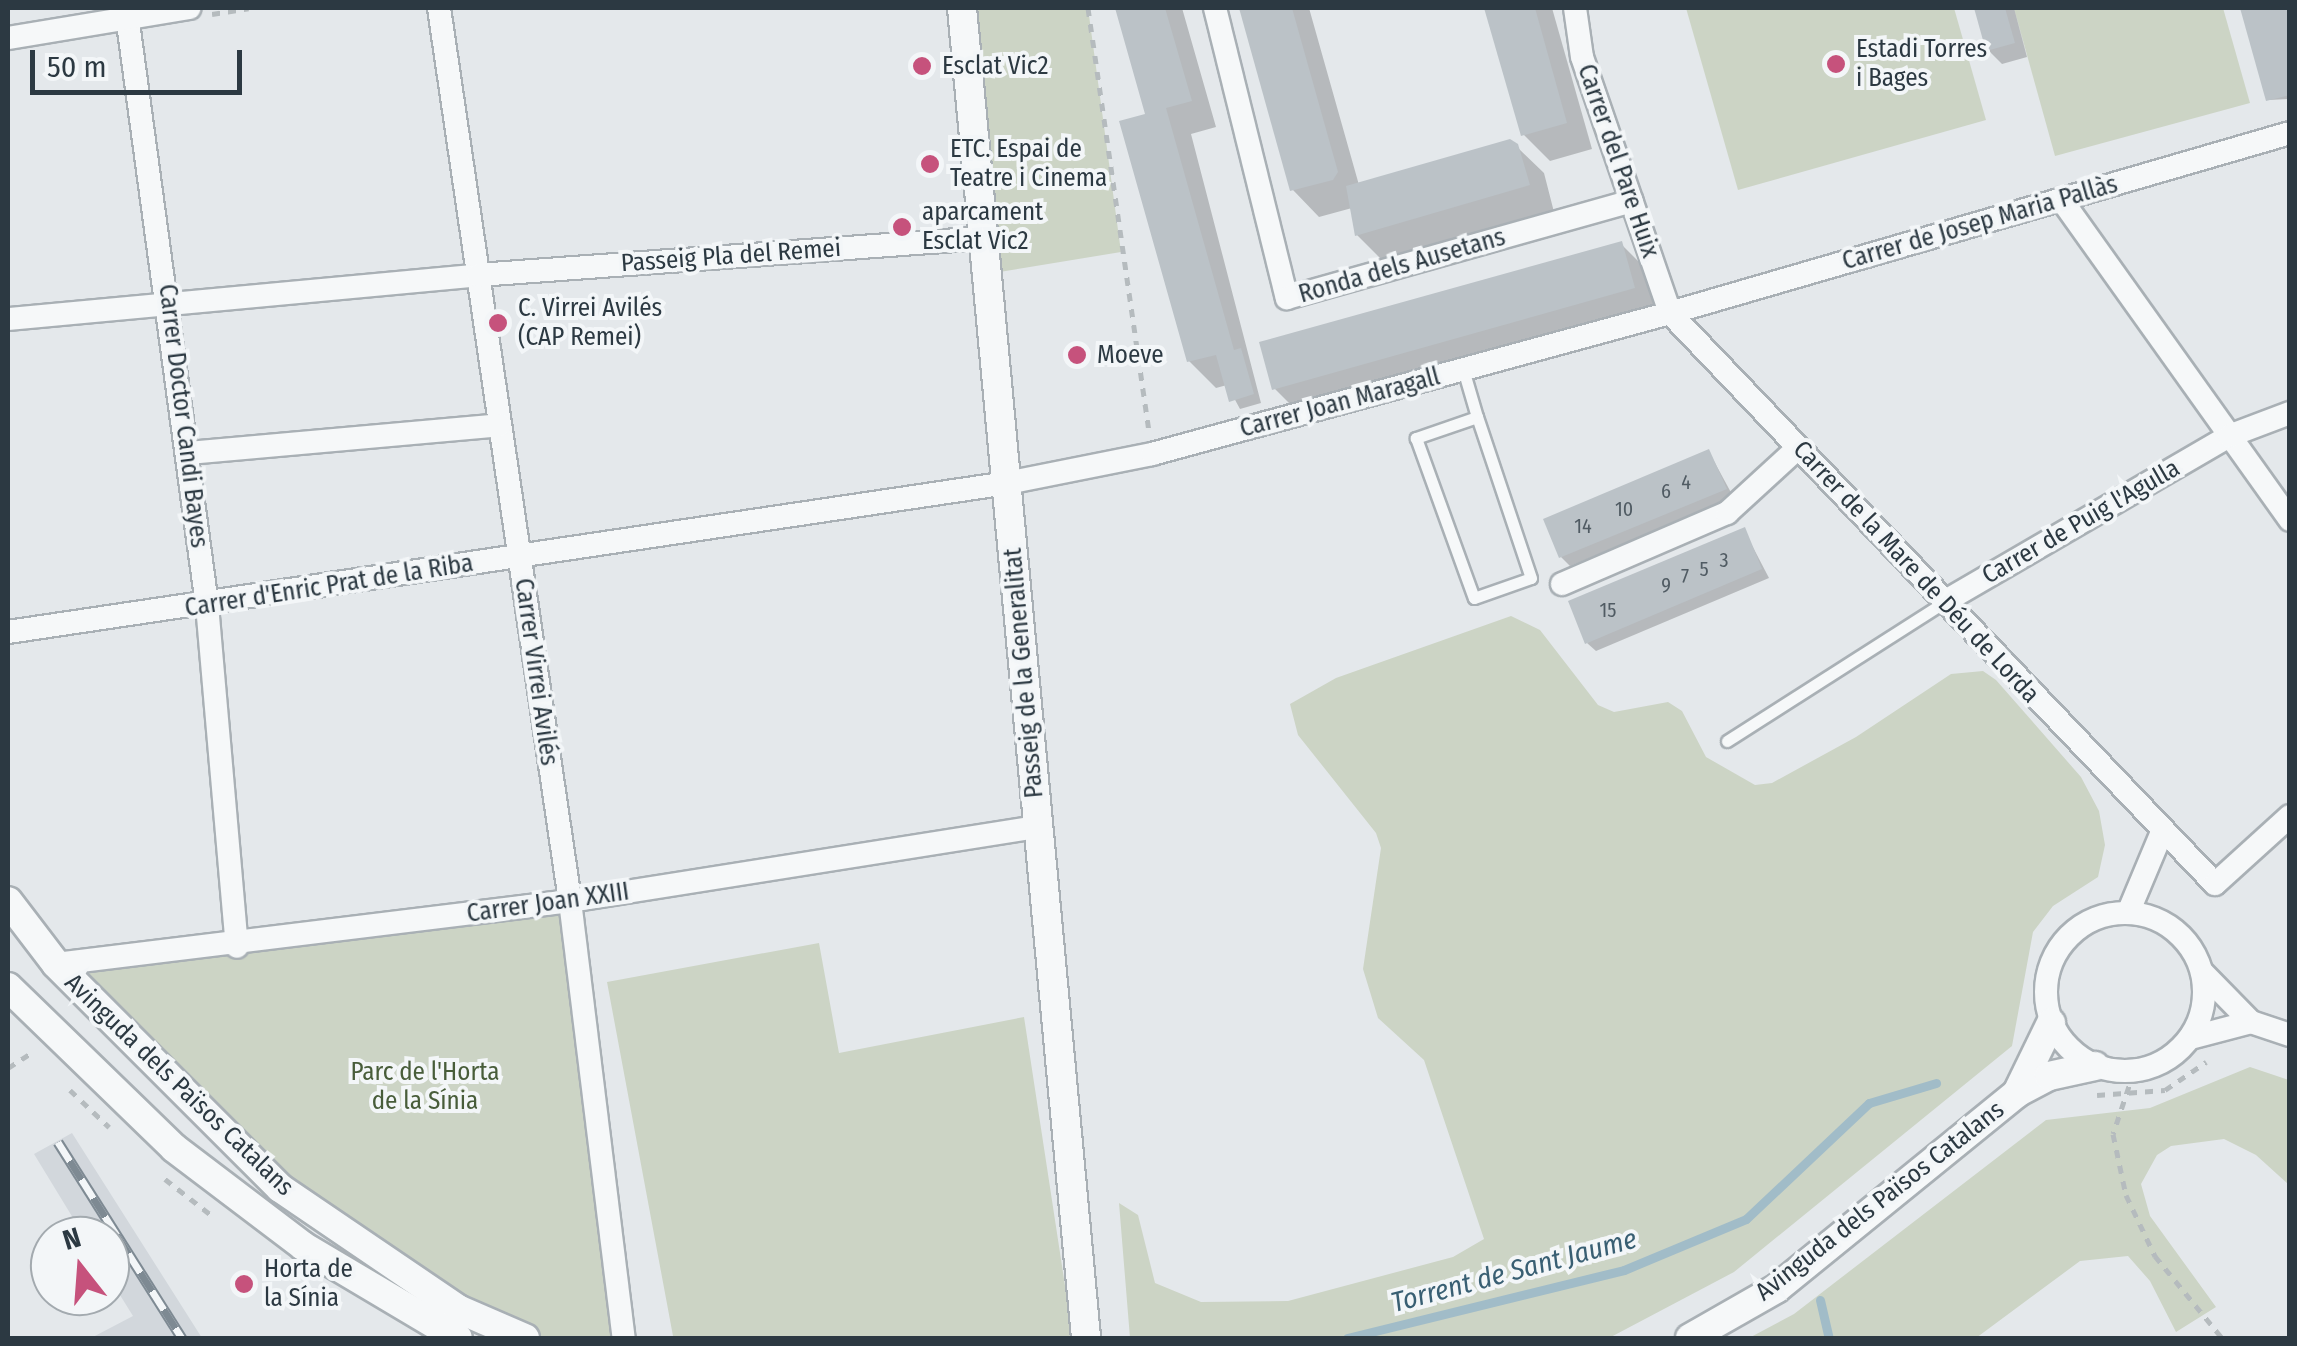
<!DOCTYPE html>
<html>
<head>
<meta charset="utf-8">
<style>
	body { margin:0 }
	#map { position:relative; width:2297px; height:1346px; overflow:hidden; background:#e4e8eb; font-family:"Fira Sans Condensed",sans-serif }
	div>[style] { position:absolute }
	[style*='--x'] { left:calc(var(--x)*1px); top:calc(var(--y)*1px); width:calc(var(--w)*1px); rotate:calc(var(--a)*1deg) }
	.built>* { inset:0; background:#d2d7dc }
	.green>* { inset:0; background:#ccd4c5 }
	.shadow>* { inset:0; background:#0003 }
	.stream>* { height:9px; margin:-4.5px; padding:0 4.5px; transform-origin:4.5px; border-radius:4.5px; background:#a1bcc8 }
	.building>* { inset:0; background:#bbc2c7 }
	.path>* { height:5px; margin-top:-2.5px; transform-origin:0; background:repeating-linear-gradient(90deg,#b5bbbe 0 8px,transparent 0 16px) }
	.roads { filter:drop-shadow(2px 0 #a9b0b5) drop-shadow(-2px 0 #a9b0b5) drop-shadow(0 2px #a9b0b5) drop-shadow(0 -2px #a9b0b5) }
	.service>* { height:11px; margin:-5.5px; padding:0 5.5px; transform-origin:5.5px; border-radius:5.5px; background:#f6f8f9 }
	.minor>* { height:22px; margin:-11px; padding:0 11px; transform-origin:11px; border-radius:11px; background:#f6f8f9 }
	.minor>.ring { margin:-11px; padding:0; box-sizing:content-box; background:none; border:22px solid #f6f8f9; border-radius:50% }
	.tertiary>* { height:28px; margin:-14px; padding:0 14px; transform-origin:14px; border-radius:14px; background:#f6f8f9 }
	.rail>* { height:11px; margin-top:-5.5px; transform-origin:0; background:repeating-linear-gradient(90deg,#f3f6f8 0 22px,#7e8a93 0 44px); box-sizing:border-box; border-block:2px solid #7e8a93 }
	.dots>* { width:28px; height:28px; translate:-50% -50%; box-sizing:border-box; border:5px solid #f3f6f8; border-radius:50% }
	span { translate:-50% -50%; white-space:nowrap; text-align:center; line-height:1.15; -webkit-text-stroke:8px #f3f6f8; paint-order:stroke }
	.number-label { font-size:20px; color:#505b63 }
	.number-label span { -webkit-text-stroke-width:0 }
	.poi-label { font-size:25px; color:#2c3942 }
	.left { translate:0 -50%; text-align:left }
	.street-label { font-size:25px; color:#2c3942 }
	.park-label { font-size:25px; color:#485d3a }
	.water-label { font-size:28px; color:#395f73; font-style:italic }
	.frame { position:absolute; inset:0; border:10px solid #2c3942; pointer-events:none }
	.north { position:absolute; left:30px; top:1216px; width:100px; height:100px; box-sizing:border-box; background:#f3f6f8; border:2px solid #a3aaaf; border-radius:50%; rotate:343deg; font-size:28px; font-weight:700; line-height:40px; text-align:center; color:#2c3942 }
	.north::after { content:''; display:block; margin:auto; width:35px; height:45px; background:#c6527c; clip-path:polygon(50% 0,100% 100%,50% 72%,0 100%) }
	.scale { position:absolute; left:30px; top:50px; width:212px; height:45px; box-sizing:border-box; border:5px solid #2c3942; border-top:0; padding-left:12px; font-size:30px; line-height:35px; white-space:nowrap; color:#2c3942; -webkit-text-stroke:8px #f3f6f8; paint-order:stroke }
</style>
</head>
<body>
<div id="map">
	<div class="built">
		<i style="clip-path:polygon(72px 1133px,202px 1338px,91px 1338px,133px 1316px,110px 1279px,110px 1236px,84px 1236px,34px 1154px)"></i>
	</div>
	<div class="green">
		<i style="clip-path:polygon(962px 8px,1088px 8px,1121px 252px,987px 274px)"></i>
		<i style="clip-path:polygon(1686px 8px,1954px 8px,1986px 120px,1738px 190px)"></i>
		<i style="clip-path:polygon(2014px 8px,2223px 8px,2250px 103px,2055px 156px)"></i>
		<i style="clip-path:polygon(1511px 616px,1540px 630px,1598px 705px,1614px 712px,1668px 702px,1682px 711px,1706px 757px,1755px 785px,1772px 783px,1856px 737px,1951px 674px,1983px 671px,1996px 680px,2081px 777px,2099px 811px,2105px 845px,2098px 877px,2053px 906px,2033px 932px,2012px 1046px,1734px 1272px,1609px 1338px,1130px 1338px,1119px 1203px,1138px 1215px,1155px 1283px,1201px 1302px,1288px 1301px,1453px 1257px,1484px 1239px,1424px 1060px,1378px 1018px,1363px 969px,1381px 848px,1376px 833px,1298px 735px,1290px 704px,1336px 678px)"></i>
		<i style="clip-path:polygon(570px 901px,624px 1338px,525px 1338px,280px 1188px,56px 964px)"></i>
		<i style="clip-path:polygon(819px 943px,839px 1053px,1024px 1017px,1073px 1338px,673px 1336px,607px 982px)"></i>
		<i style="clip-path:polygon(2250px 1067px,2289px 1080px,2289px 1185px,2256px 1155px,2224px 1139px,2171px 1146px,2157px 1155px,2141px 1184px,2150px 1216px,2216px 1307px,2176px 1332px,2150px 1281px,2128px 1256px,2080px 1261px,1976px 1338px,1749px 1338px,1794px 1314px,2046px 1120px,2150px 1108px)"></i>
	</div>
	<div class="shadow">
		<i style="clip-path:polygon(1118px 8px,1182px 8px,1216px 127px,1191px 134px,1261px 403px,1240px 409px,1227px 385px,1216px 388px,1189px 361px,1148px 116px)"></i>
		<i style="clip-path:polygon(1241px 8px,1309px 8px,1359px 185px,1516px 146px,1544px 173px,1554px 212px,1383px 261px,1357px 235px,1352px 208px,1319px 217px,1293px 190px)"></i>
		<i style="clip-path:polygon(1487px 8px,1552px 8px,1592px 149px,1550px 161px,1523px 134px)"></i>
		<i style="clip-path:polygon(1977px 8px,2014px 8px,2027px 57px,2002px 64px,1988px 50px)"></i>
		<i style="clip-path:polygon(2243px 8px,2290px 8px,2290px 99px,2269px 100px)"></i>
		<i style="clip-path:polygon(1621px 244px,1648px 271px,1660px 314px,1301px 415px,1274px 388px)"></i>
		<i style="clip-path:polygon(1709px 452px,1734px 498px,1570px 566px,1561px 557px)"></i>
		<i style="clip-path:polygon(1744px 530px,1769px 578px,1596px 651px,1587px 643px)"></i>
	</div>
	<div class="stream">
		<i style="--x:1820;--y:1300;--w:39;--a:77"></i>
		<i style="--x:1347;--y:1338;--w:285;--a:-13.8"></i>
		<i style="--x:1624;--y:1270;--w:132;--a:-22.7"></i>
		<i style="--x:1746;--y:1219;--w:169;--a:-43.3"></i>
		<i style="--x:1869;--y:1103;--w:70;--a:-16.6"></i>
	</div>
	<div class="building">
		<i style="clip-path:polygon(1115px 8px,1165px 8px,1192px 101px,1166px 108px,1234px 350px,1241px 348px,1254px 394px,1229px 402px,1216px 355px,1187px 362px,1119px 121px,1145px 114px)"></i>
		<i style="clip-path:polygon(1239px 8px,1292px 8px,1338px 172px,1333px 180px,1290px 191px)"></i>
		<i style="clip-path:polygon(1484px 8px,1535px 8px,1567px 123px,1521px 136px)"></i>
		<i style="clip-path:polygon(1974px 8px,2005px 8px,2015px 43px,1986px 51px)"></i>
		<i style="clip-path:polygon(2240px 8px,2290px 8px,2290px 95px,2266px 101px)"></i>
		<i style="clip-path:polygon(1510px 139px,1518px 144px,1530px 185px,1355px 236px,1346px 186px)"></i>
		<i style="clip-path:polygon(1622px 241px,1635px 288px,1272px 390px,1259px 342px)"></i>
		<i style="clip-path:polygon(1709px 449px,1727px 489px,1559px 558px,1543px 519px)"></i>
		<i style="clip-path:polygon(1745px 527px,1762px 569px,1585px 644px,1568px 601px)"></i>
	</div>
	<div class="path">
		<i style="--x:1088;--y:8;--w:426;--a:81.8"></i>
		<i style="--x:212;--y:14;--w:37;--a:-9"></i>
		<i style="--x:8;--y:1068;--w:30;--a:-33"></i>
		<i style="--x:2134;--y:1071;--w:66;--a:108.4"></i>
		<i style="--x:2113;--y:1134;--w:62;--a:78"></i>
		<i style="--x:2126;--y:1195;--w:68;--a:64.6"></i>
		<i style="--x:2155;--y:1256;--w:106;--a:50.7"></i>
		<i style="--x:70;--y:1090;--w:54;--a:43.5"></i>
		<i style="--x:2097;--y:1095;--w:68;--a:-4.2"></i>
		<i style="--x:2165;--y:1090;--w:50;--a:-34.3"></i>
		<i style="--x:165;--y:1179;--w:63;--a:38"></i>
	</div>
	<div class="roads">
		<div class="service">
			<i style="--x:1463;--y:369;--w:50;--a:73.7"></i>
			<i style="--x:1477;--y:417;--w:65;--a:161"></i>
			<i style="--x:1416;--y:438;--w:170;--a:70.1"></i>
			<i style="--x:1474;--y:598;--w:60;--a:-19.3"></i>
			<i style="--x:1531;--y:578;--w:170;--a:-108.5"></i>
			<i style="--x:1727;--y:741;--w:258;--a:-32.6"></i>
		</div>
		<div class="minor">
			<i style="--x:126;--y:8;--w:602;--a:82.27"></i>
			<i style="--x:207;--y:605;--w:343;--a:85"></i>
			<i style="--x:439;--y:8;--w:903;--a:81.65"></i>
			<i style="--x:570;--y:901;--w:440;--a:83"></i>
			<i style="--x:1215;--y:8;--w:299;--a:76.1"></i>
			<i style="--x:1287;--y:298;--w:358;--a:-15.7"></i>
			<i style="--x:1575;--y:8;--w:49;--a:81.9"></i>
			<i style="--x:1582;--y:57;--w:271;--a:71"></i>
			<i style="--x:1670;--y:313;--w:789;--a:46.33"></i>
			<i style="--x:2215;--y:884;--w:101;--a:-42.2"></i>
			<i style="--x:8;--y:38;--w:184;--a:-9.4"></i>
			<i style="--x:2061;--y:199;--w:394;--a:54.5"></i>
			<i style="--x:8;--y:319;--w:472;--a:-5.3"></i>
			<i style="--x:478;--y:275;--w:507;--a:-4.18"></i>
			<i style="--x:188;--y:453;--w:313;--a:-5.1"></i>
			<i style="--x:1562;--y:584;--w:180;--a:-23.3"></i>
			<i style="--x:1727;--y:513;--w:96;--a:-42.5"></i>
			<i style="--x:1944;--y:602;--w:330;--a:-30.2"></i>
			<i style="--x:2229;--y:436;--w:65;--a:-20.7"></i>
			<i style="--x:8;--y:632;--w:1010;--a:-8.48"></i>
			<i style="--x:1007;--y:483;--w:148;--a:-11.3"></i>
			<i style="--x:1152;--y:454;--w:537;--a:-15.23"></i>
			<i style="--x:1670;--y:313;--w:646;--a:-16.19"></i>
			<i class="ring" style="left:2046px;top:913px;width:136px;height:136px"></i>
			<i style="--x:2128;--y:913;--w:88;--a:-67.2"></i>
			<i style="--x:56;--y:964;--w:518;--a:-6.99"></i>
			<i style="--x:570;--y:901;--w:475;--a:-9"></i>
			<i style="--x:2202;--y:972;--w:70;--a:45.6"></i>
			<i style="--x:2251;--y:1022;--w:41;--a:18.4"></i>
			<i style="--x:2190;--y:1038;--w:63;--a:-14.7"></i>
		</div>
		<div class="tertiary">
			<i style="--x:962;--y:8;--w:1336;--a:84.67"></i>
			<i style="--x:8;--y:901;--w:79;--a:52.7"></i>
			<i style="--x:56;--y:964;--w:317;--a:45"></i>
			<i style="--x:280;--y:1188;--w:215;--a:34.2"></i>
			<i style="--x:458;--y:1309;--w:73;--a:23.4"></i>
			<i style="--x:8;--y:987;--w:231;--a:44.1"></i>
			<i style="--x:174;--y:1148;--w:162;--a:37.2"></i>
			<i style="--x:303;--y:1246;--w:180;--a:30.7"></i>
			<i style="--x:2017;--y:1093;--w:78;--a:-64.1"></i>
			<i style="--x:1690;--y:1338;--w:99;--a:-29.7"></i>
			<i style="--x:1776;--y:1289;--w:311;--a:-39.1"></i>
			<i style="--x:2017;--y:1093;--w:36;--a:-28"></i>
			<i style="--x:2049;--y:1076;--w:47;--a:-12.3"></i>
		</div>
	</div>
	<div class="rail">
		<i style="--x:58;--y:1142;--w:232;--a:57.7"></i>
	</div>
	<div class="dots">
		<i style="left:1836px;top:64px;background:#c6527c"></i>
		<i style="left:922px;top:66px;background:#c6527c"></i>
		<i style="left:930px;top:164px;background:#c6527c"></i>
		<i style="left:902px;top:227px;background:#c6527c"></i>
		<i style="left:498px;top:323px;background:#c6527c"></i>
		<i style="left:1077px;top:355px;background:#c6527c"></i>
		<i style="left:244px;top:1284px;background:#c6527c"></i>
	</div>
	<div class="number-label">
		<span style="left:1686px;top:482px">4</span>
		<span style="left:1666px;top:491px">6</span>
		<span style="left:1624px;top:509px">10</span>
		<span style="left:1583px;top:526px">14</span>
		<span style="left:1724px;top:560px">3</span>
		<span style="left:1704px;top:569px">5</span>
		<span style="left:1685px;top:576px">7</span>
		<span style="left:1666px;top:585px">9</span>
		<span style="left:1608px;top:610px">15</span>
	</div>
	<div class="poi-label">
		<span class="left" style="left:1856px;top:64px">Estadi Torres<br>i Bages</span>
		<span class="left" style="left:942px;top:66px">Esclat Vic2</span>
		<span class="left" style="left:950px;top:164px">ETC. Espai de<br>Teatre i Cinema</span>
		<span class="left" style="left:922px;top:227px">aparcament<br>Esclat Vic2</span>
		<span class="left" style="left:518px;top:323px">C. Virrei Avilés<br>(CAP Remei)</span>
		<span class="left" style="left:1097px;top:355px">Moeve</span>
		<span class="left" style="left:264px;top:1284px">Horta de<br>la Sínia</span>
	</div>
	<div class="street-label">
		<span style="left:1618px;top:161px;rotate:71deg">Carrer del Pare Huix</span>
		<span style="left:1980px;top:223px;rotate:-16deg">Carrer de Josep Maria Pallàs</span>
		<span style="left:731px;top:256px;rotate:-4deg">Passeig Pla del Remei</span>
		<span style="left:1402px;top:266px;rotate:-16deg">Ronda dels Ausetans</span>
		<span style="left:1340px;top:403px;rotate:-15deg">Carrer Joan Maragall</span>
		<span style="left:183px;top:416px;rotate:83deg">Carrer Doctor Candi Bayes</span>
		<span style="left:2081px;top:522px;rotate:-30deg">Carrer de Puig l'Agulla</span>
		<span style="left:1916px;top:572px;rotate:47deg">Carrer de la Mare de Déu de Lorda</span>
		<span style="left:329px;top:586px;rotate:-9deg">Carrer d'Enric Prat de la Riba</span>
		<span style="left:536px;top:672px;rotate:82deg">Carrer Virrei Avilés</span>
		<span style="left:1024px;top:673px;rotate:-95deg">Passeig de la Generalitat</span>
		<span style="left:548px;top:903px;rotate:-8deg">Carrer Joan XXIII</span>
		<span style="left:179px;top:1085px;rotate:44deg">Avinguda dels Països Catalans</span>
		<span style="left:1880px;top:1201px;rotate:-38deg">Avinguda dels Països Catalans</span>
	</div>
	<div class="park-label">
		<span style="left:425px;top:1087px">Parc de l'Horta<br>de la Sínia</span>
	</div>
	<div class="water-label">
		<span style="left:1514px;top:1271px;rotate:-15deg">Torrent de Sant Jaume</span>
	</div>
	<div class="frame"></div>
	<div class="north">N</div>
	<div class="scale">50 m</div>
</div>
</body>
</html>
